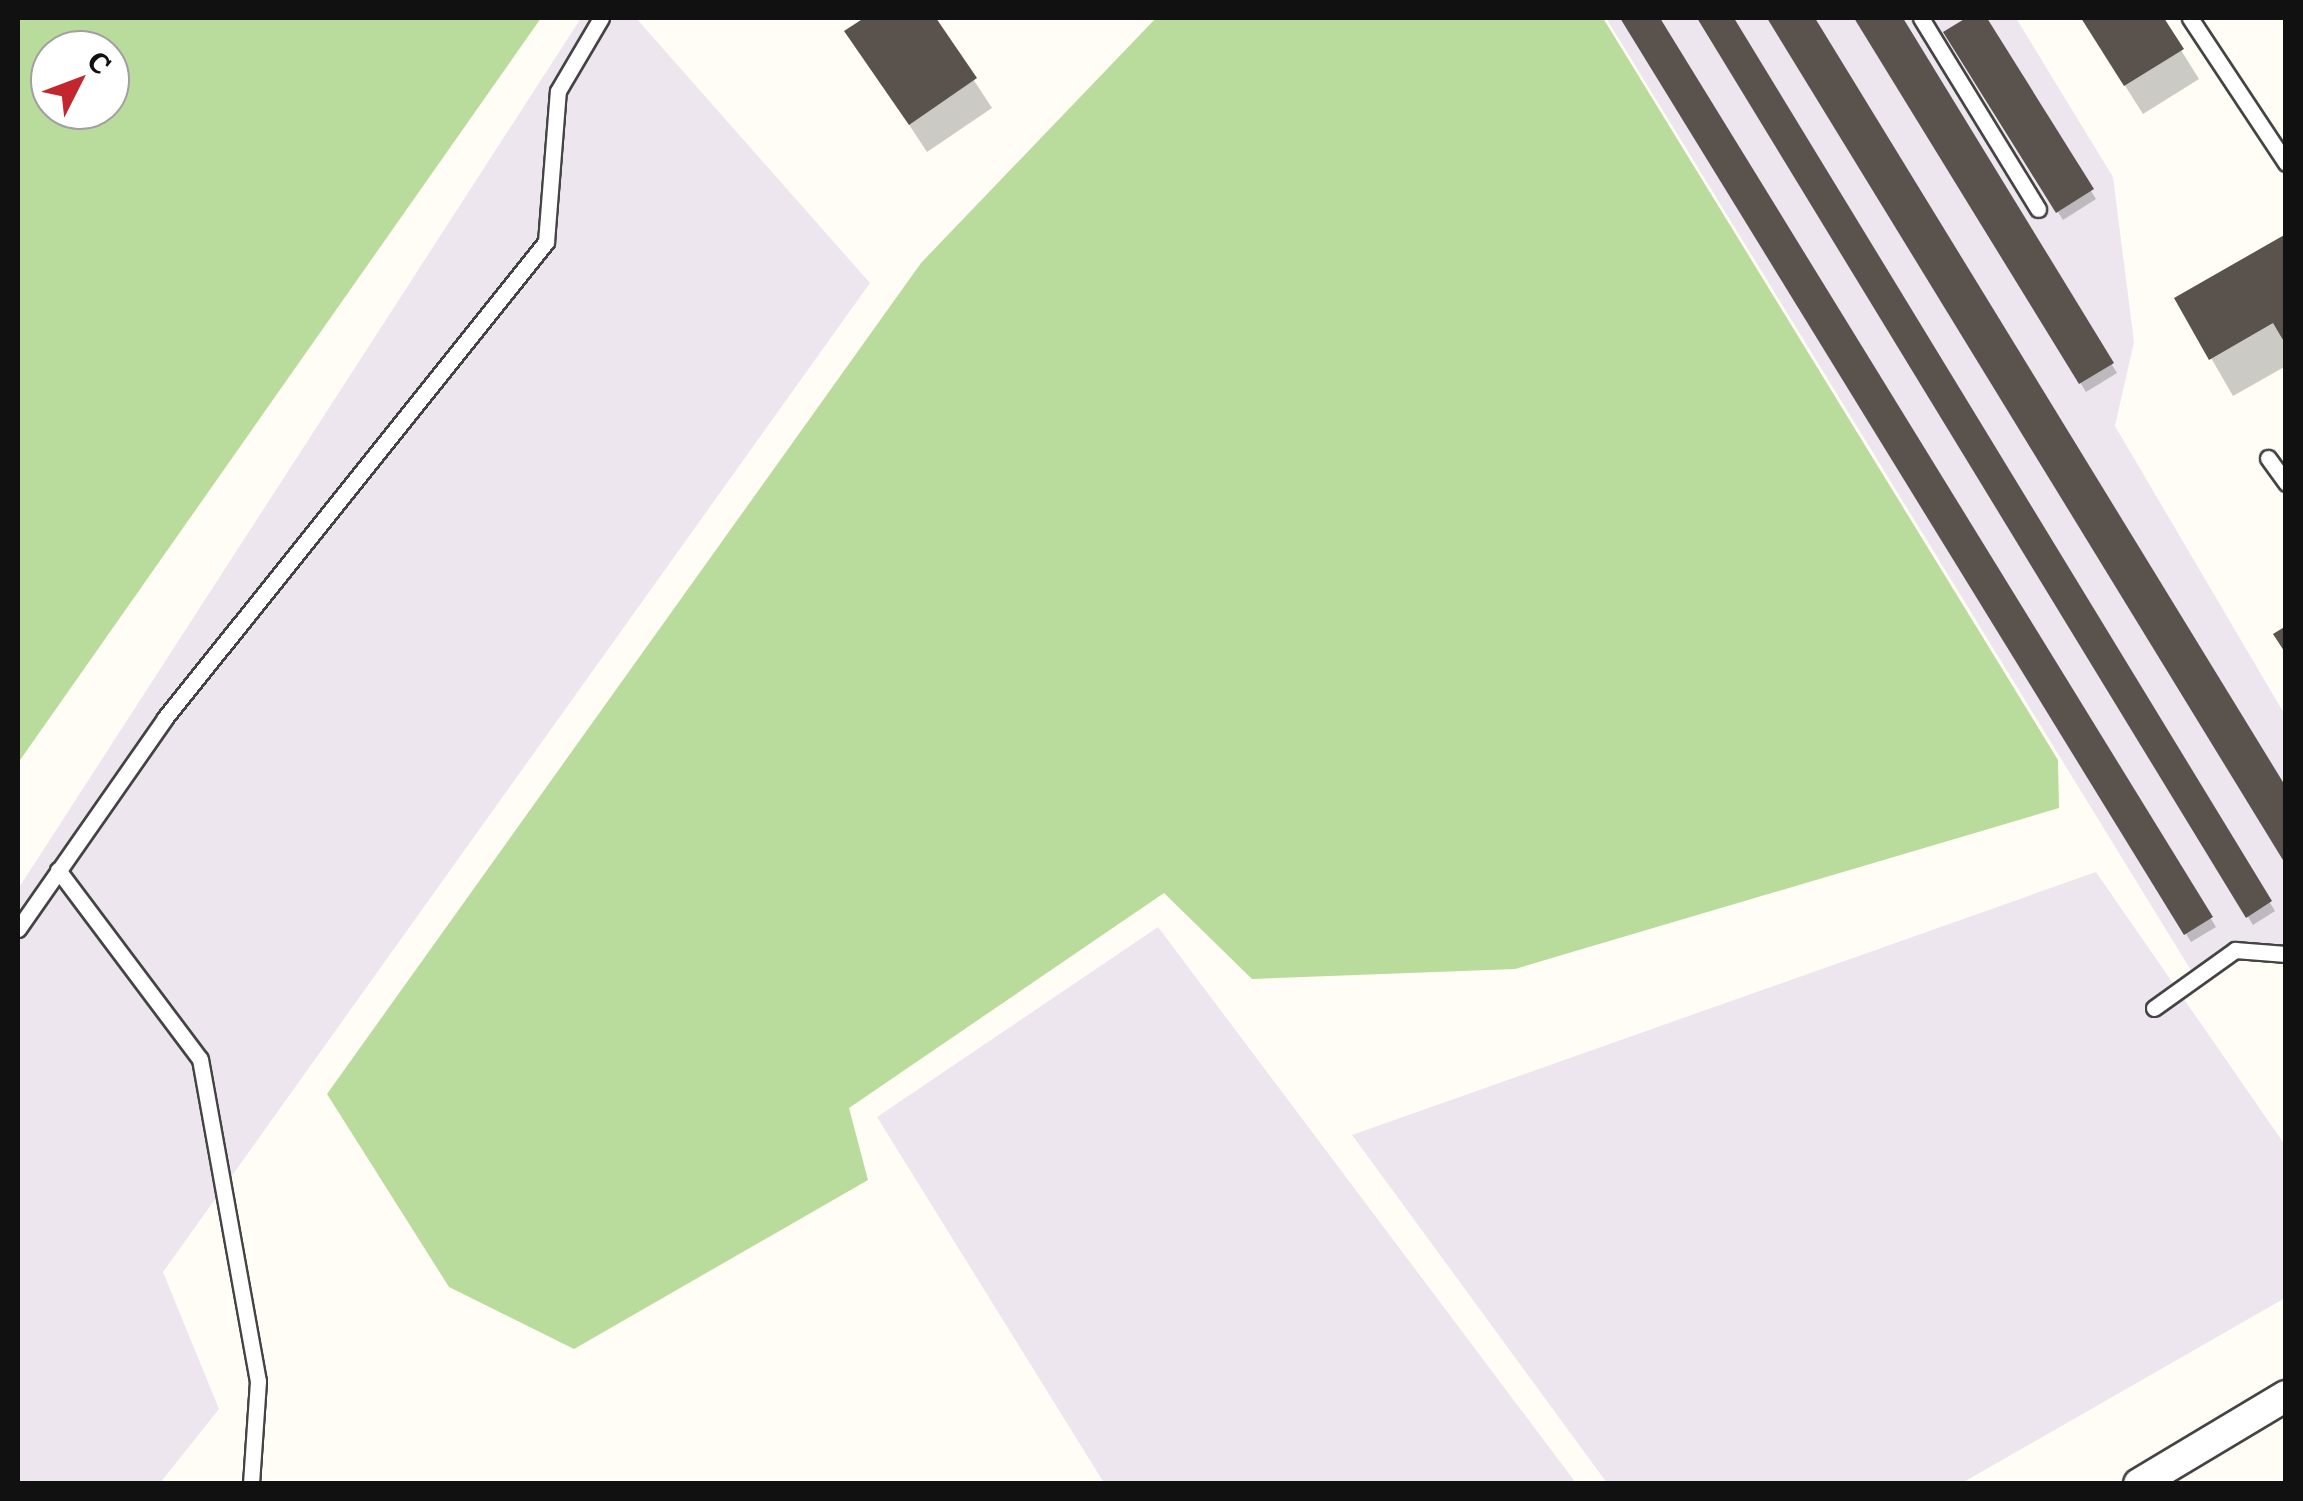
<!DOCTYPE html>
<html>
<head>
<meta charset="utf-8">
<style>
	body { margin:0 }
	#map { position:relative; width:2303px; height:1501px; overflow:hidden; background:#fffdf5; font-family:Literata,serif }
	div>[style] { position:absolute }
	[style*='--x'] { left:calc(var(--x)*1px); top:calc(var(--y)*1px); width:calc(var(--w)*1px); rotate:calc(var(--a)*1deg) }
	.industrial>* { inset:0; background:#eee6ef }
	.forest>* { inset:0; background:#b9dc9c }
	.shadow>* { inset:0; background:#0003 }
	.building>* { inset:0; background:#5a524d }
	.roads { filter:drop-shadow(2px 0 #444) drop-shadow(-2px 0 #444) drop-shadow(0 2px #444) drop-shadow(0 -2px #444) }
	.lane>* { height:15px; margin:-7.5px; padding:0 7.5px; transform-origin:7.5px; border-radius:7.5px; background:#fff }
	.street>* { height:30px; margin:-15px; padding:0 15px; transform-origin:15px; border-radius:15px; background:#fff }
	span { translate:-50% -50%; white-space:nowrap; text-align:center; line-height:1.15; -webkit-text-stroke:10px #fff; paint-order:stroke }
	.frame { position:absolute; inset:0; border:20px solid #111; pointer-events:none }
	.north { position:absolute; left:30px; top:30px; width:100px; height:100px; box-sizing:border-box; background:#fff; border:2px solid #a0a0a0; border-radius:50%; rotate:48deg; font-size:28px; font-weight:700; line-height:40px; text-align:center; color:#111 }
	.north::after { content:''; display:block; margin:auto; width:35px; height:45px; background:#c4262e; clip-path:polygon(50% 0,100% 100%,50% 72%,0 100%) }
</style>
</head>
<body>
<div id="map">
	<div class="industrial">
		<i style="clip-path:polygon(581px 18px,636px 18px,870px 283px,163px 1272px,219px 1409px,160px 1483px,18px 1483px,18px 889px)"></i>
		<i style="clip-path:polygon(1606px 18px,2016px 18px,2113px 177px,2134px 342px,2115px 426px,2285px 715px,2285px 951px,2192px 972px)"></i>
		<i style="clip-path:polygon(2096px 872px,2285px 1145px,2285px 1298px,1962px 1483px,1607px 1483px,1352px 1135px)"></i>
		<i style="clip-path:polygon(1158px 927px,1576px 1483px,1104px 1483px,877px 1117px)"></i>
	</div>
	<div class="forest">
		<i style="clip-path:polygon(evenodd,18px 18px,541px 18px,18px 763px,18px 18px,50px 50px,110px 50px,110px 110px,50px 110px,50px 50px)"></i>
		<i style="clip-path:polygon(1156px 18px,1603px 18px,2058px 760px,2059px 808px,1515px 969px,1252px 979px,1164px 893px,849px 1108px,868px 1180px,574px 1349px,449px 1287px,327px 1094px,921px 263px)"></i>
	</div>
	<div class="shadow">
		<i style="clip-path:polygon(869px 18px,933px 18px,992px 108px,927px 152px,848px 32px)"></i>
		<i style="clip-path:polygon(1623px 18px,1657px 18px,2216px 927px,2191px 942px)"></i>
		<i style="clip-path:polygon(1700px 18px,1731px 18px,2275px 911px,2253px 925px)"></i>
		<i style="clip-path:polygon(1857px 18px,1900px 18px,2117px 373px,2086px 392px)"></i>
		<i style="clip-path:polygon(1971px 18px,1984px 18px,2096px 199px,2063px 220px,1946px 33px)"></i>
		<i style="clip-path:polygon(2082px 18px,2161px 18px,2199px 79px,2143px 114px)"></i>
		<i style="clip-path:polygon(2286px 236px,2286px 366px,2233px 396px,2177px 299px)"></i>
	</div>
	<div class="building">
		<i style="clip-path:polygon(864px 18px,936px 18px,977px 78px,909px 125px,844px 31px)"></i>
		<i style="clip-path:polygon(1620px 18px,1660px 18px,2213px 917px,2184px 935px)"></i>
		<i style="clip-path:polygon(1697px 18px,1734px 18px,2272px 901px,2246px 918px)"></i>
		<i style="clip-path:polygon(1767px 18px,1815px 18px,2286px 787px,2286px 865px)"></i>
		<i style="clip-path:polygon(1854px 18px,1903px 18px,2114px 363px,2079px 384px)"></i>
		<i style="clip-path:polygon(1966px 18px,1987px 18px,2094px 189px,2056px 213px,1943px 32px)"></i>
		<i style="clip-path:polygon(2081px 18px,2164px 18px,2184px 49px,2124px 86px)"></i>
		<i style="clip-path:polygon(2286px 234px,2286px 345px,2273px 323px,2209px 360px,2174px 298px)"></i>
		<i style="clip-path:polygon(2286px 626px,2286px 654px,2273px 634px)"></i>
	</div>
	<div class="roads">
		<div class="lane">
			<i style="--x:1921;--y:18;--w:224;--a:58.5"></i>
			<i style="--x:2190;--y:18;--w:174;--a:56.5"></i>
			<i style="--x:2268;--y:458;--w:31;--a:54"></i>
			<i style="--x:58;--y:870;--w:236;--a:53.1"></i>
			<i style="--x:200;--y:1059;--w:327;--a:79.8"></i>
			<i style="--x:258;--y:1381;--w:103;--a:93.9"></i>
			<i style="--x:18;--y:929;--w:257;--a:-55.1"></i>
			<i style="--x:165;--y:718;--w:610;--a:-51.33"></i>
			<i style="--x:546;--y:242;--w:151;--a:-85.5"></i>
			<i style="--x:558;--y:91;--w:85;--a:-59.5"></i>
			<i style="--x:2154;--y:1008;--w:100;--a:-35.6"></i>
			<i style="--x:2235;--y:950;--w:51;--a:4.5"></i>
		</div>
		<div class="street">
			<i style="--x:2139;--y:1484;--w:171;--a:-30.9"></i>
		</div>
	</div>
	<div class="frame"></div>
	<div class="north">С</div>
</div>
</body>
</html>
